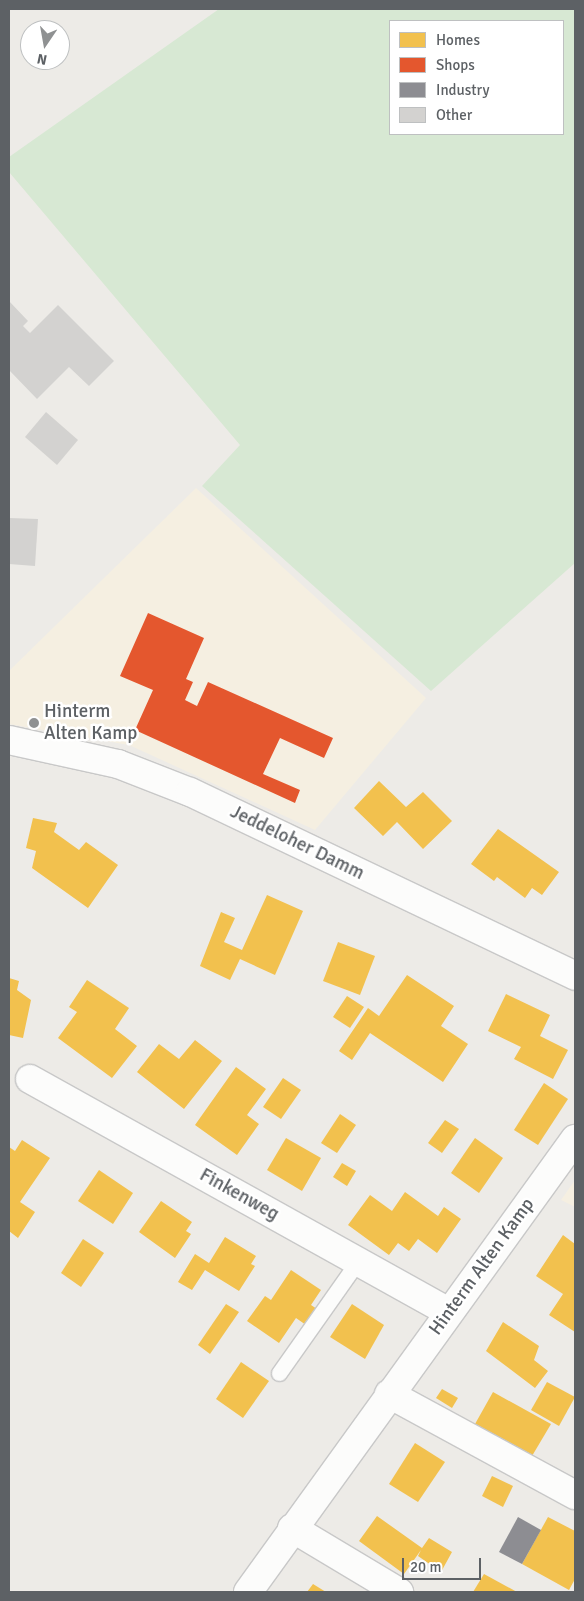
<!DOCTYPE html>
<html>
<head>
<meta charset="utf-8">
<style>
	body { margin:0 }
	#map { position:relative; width:584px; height:1601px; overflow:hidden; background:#edebe7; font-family:Signika,sans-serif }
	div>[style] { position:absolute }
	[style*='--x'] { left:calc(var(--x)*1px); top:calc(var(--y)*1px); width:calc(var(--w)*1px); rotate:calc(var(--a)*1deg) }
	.commercial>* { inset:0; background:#f5efe1 }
	.green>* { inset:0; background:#d7e8d3 }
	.homes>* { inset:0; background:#f2c14e }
	.shops>* { inset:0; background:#e4572e }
	.industry>* { inset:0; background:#8d8d92 }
	.building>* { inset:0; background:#d3d2d0 }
	.roads { filter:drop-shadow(1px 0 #c8c8c8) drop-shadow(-1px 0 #c8c8c8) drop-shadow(0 1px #c8c8c8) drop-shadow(0 -1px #c8c8c8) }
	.lane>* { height:15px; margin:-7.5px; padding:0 7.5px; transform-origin:7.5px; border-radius:7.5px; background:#fcfcfb }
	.street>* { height:28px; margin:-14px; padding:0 14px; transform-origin:14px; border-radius:14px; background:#fcfcfb }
	.secondary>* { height:28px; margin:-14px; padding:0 14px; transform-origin:14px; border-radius:14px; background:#fcfcfb }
	.dots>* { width:14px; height:14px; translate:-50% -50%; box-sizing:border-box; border:2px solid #fff; border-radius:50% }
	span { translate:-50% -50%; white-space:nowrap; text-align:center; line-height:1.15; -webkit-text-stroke:5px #fff; paint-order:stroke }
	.poi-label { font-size:19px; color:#5d6165 }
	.left { translate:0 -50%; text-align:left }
	.street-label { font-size:19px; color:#5d6165 }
	.frame { position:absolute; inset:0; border:10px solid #5d6165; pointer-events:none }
	.legend { position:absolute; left:389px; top:20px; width:175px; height:115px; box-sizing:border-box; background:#fff; border:1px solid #bec0c1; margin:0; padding:6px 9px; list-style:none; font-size:15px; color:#5d6165 }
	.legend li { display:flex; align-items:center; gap:10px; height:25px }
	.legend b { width:25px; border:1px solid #bec0c1 }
	.north { position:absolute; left:20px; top:20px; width:50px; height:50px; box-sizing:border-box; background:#fff; border:1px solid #bec0c1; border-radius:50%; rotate:192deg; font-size:14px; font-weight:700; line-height:20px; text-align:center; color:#5d6165 }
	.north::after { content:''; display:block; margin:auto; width:18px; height:22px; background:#8f9192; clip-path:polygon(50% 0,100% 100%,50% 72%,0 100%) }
	.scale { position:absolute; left:402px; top:1558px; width:79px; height:22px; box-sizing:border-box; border:2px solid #5d6165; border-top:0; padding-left:6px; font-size:15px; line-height:18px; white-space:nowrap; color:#5d6165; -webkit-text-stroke:4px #fff; paint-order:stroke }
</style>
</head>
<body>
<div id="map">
	<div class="commercial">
		<i style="clip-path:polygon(196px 488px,426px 698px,315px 830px,129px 745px,9px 724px,9px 671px)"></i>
		<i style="clip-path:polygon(575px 1180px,575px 1207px,561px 1200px)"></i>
	</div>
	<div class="green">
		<i style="clip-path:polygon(evenodd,219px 9px,575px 9px,575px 563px,431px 691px,202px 486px,240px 445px,9px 172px,9px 157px,219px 9px,390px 21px,563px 21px,563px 134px,390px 134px,390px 21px)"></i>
	</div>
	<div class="homes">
		<i style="clip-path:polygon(379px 781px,406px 807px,423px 792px,452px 821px,423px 849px,397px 822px,383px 836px,354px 808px)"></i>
		<i style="clip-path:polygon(33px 818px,57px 823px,54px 832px,79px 850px,86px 842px,118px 865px,88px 908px,32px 868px,36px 851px,26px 848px)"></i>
		<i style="clip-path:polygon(498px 829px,559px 872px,542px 895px,532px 888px,525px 898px,497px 877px,494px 881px,471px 864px)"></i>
		<i style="clip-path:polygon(267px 895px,303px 911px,275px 975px,240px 959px,230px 980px,200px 966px,221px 912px,235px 918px,224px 942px,242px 950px)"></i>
		<i style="clip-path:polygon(338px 942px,375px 956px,360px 995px,323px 981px)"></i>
		<i style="clip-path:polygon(407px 975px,454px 1006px,441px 1026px,468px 1044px,443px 1082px,370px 1033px,352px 1060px,339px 1051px,368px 1008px,379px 1016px)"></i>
		<i style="clip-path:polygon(9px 978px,19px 981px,17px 990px,31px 1000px,23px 1038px,9px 1035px)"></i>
		<i style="clip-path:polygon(87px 980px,129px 1008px,115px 1029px,137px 1046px,112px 1078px,58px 1038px,77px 1012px,69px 1007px)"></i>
		<i style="clip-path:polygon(506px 994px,550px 1015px,540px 1036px,568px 1050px,553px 1079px,514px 1059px,521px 1047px,488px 1031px)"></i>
		<i style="clip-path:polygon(347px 996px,364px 1007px,350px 1028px,333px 1017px)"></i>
		<i style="clip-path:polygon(195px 1040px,222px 1061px,184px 1109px,137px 1072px,159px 1044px,179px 1059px)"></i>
		<i style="clip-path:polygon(236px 1067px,266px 1089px,247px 1115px,259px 1124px,237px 1155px,195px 1125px)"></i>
		<i style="clip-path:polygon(283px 1078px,301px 1090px,281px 1119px,263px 1107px)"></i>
		<i style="clip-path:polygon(544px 1083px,568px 1099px,538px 1145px,514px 1130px)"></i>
		<i style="clip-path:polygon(340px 1114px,356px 1125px,337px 1153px,321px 1143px)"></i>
		<i style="clip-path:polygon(445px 1120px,459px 1129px,442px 1153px,428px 1143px)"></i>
		<i style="clip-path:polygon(286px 1138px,321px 1158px,302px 1191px,267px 1170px)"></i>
		<i style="clip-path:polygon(475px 1138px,503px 1158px,479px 1193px,451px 1173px)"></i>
		<i style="clip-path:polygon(22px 1140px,50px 1158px,20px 1202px,35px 1212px,18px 1238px,9px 1231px,9px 1147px,15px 1151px)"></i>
		<i style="clip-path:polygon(342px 1163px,356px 1171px,347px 1186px,333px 1177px)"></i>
		<i style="clip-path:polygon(99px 1170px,133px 1193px,113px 1224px,78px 1201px)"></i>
		<i style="clip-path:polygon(405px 1192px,438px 1216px,444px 1207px,461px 1219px,437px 1253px,418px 1239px,409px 1251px,398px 1243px,389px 1255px,348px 1225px,370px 1195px,392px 1211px)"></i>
		<i style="clip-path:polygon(161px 1201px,192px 1222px,186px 1231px,191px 1234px,175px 1258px,139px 1232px)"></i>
		<i style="clip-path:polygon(563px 1235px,575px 1244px,575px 1332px,549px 1315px,563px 1294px,536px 1276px)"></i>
		<i style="clip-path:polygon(225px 1237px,256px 1256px,251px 1264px,255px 1266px,239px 1291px,205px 1270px,192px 1290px,178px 1282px,195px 1254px,209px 1263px)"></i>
		<i style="clip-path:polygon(83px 1239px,104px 1253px,81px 1287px,61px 1273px)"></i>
		<i style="clip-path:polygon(291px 1270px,321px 1290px,311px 1305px,317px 1309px,306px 1325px,296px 1318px,279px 1343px,247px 1321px,265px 1296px,271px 1300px)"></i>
		<i style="clip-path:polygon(226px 1304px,239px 1312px,210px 1354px,198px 1345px)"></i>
		<i style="clip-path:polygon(352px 1304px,384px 1325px,365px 1359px,330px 1337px)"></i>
		<i style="clip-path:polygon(503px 1322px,539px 1346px,534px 1360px,548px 1371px,535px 1388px,486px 1351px)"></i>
		<i style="clip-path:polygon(241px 1362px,269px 1381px,243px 1418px,216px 1399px)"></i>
		<i style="clip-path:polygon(547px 1382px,575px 1397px,559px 1426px,531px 1410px)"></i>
		<i style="clip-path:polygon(442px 1389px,458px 1398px,452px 1408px,436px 1398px)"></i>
		<i style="clip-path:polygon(493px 1392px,551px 1424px,532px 1456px,475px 1424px)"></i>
		<i style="clip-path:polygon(415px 1443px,445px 1462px,418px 1502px,389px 1484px)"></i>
		<i style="clip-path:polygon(492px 1476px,513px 1486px,503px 1507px,482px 1496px)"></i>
		<i style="clip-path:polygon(377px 1516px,422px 1548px,429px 1538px,452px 1552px,441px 1572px,418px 1556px,421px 1550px,404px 1574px,359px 1541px)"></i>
		<i style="clip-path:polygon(548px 1517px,575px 1531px,575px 1579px,569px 1590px,522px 1564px)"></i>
		<i style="clip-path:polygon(484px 1574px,517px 1592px,473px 1592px)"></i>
		<i style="clip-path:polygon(313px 1584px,326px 1592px,307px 1592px)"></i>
	</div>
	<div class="shops">
		<i style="clip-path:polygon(148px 613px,204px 638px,186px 679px,193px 682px,185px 700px,197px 706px,208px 682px,333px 738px,324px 758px,280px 738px,263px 774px,300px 790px,295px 803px,135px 730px,153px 690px,120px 676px)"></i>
	</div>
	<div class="industry">
		<i style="clip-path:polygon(518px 1517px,541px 1530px,522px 1564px,499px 1552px)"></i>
	</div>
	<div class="building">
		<i style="clip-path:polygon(9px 301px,28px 321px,23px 326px,30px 333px,58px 305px,114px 361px,89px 386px,69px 367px,37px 399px,9px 370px)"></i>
		<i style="clip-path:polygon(46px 412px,78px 440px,57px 465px,25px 437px)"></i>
		<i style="clip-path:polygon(9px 518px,38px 519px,35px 566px,9px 564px)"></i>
	</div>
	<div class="roads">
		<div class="lane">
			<i style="--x:279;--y:1373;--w:137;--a:-54.8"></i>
		</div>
		<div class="street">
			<i style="--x:30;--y:1079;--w:479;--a:29.1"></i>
			<i style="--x:389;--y:1394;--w:212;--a:28.5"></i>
			<i style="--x:292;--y:1528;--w:125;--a:30.9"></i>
			<i style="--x:248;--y:1592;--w:559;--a:-54.18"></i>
		</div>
		<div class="secondary">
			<i style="--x:9;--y:740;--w:112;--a:12.4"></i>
			<i style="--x:118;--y:764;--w:77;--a:21.3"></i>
			<i style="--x:190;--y:792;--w:427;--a:25.5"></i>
		</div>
	</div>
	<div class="dots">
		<i style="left:34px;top:723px;background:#8f9192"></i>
	</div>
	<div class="poi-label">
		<span class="left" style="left:44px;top:723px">Hinterm<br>Alten Kamp</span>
	</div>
	<div class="street-label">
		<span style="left:297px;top:843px;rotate:26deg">Jeddeloher Damm</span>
		<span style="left:239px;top:1195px;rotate:29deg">Finkenweg</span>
		<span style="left:482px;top:1267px;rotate:-54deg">Hinterm Alten Kamp</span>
	</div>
	<div class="frame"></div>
	<ul class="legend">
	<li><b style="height:14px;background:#f2c14e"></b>Homes</li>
	<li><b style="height:14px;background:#e4572e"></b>Shops</li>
	<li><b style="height:14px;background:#8d8d92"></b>Industry</li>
	<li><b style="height:14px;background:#d3d2d0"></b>Other</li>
	</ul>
	<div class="north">N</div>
	<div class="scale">20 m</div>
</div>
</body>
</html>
